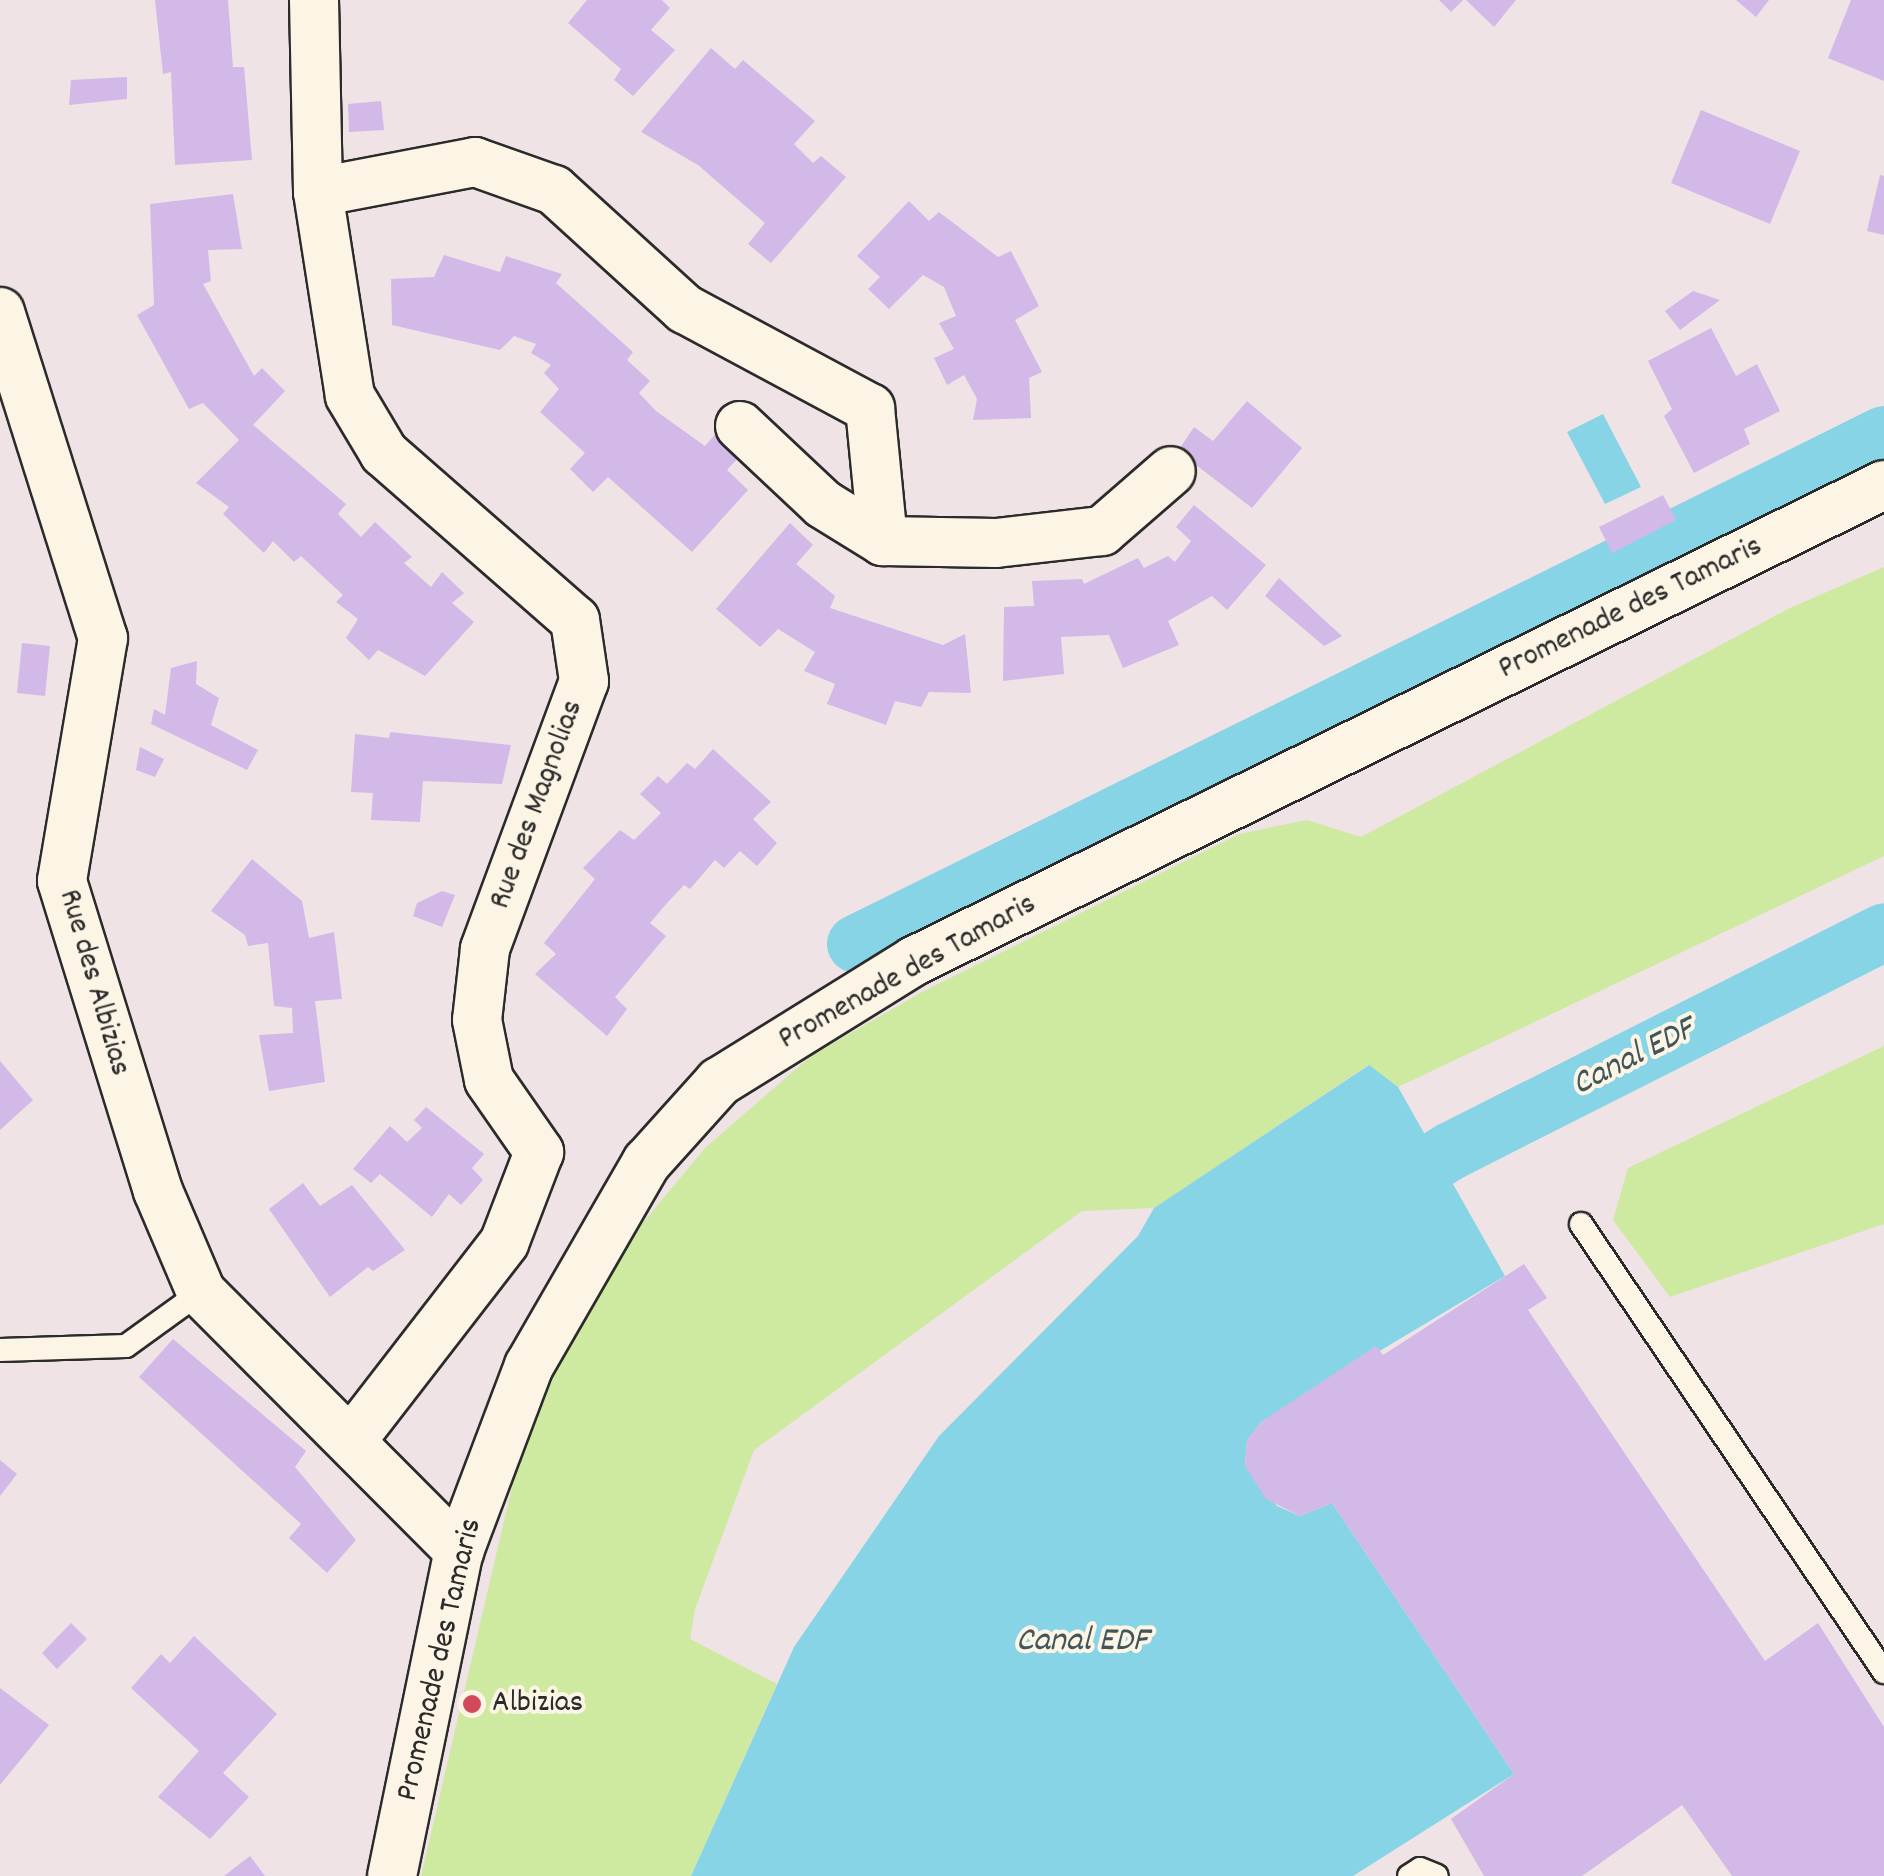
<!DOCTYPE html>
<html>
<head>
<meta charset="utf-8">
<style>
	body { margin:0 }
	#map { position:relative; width:1884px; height:1876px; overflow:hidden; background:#efe3e6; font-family:Dekko,sans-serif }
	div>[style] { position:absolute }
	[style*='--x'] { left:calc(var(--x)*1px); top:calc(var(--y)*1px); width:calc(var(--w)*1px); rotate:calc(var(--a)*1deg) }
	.green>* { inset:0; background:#cee9a0 }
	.water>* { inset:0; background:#87d4e6 }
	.canal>* { height:58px; margin:-29px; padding:0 29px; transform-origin:29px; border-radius:29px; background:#87d4e6 }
	.building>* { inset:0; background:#d2b9e8 }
	.roads { filter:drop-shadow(2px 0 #2b2b2b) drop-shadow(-2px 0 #2b2b2b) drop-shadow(0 2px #2b2b2b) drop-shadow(0 -2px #2b2b2b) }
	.lane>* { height:22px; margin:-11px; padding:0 11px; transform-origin:11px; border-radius:11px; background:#fcf5e5 }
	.street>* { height:48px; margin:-24px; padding:0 24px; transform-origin:24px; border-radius:24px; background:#fcf5e5 }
	.dots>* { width:28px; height:28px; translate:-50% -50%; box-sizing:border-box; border:5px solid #fcf5e5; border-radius:50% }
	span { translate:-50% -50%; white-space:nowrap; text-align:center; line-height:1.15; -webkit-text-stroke:8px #fcf5e5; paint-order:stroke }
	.street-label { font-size:32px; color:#2b2b2b }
	.poi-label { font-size:32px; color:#2b2b2b }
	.left { translate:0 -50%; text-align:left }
	.water-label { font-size:35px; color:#42555a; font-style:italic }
</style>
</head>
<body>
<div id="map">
	<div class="green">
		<i style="clip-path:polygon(1884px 567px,1884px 856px,1398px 1087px,1368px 1065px,1154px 1208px,1082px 1211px,754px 1450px,695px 1609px,690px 1639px,777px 1684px,691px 1876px,421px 1876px,527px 1423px,621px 1249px,705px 1148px,811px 1056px,922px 992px,1239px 834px,1307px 820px,1361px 837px,1790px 608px)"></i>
		<i style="clip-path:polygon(1884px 1046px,1884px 1224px,1670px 1297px,1613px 1220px,1628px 1168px)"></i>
	</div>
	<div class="water">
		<i style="clip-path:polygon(1603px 414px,1641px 487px,1605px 504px,1567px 432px)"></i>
		<i style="clip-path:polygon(1369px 1065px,1398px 1087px,1505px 1276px,1261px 1422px,1247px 1440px,1245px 1466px,1277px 1506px,1300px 1516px,1332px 1503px,1514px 1774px,1353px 1876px,691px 1876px,794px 1647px,939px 1436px,1138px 1236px,1154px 1208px)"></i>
	</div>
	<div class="canal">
		<i style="--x:856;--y:944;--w:1147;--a:-26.34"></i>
		<i style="--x:1369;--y:1202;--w:97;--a:-31.9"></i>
		<i style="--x:1451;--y:1151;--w:485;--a:-26.8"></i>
	</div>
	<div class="building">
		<i style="clip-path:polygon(155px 0,228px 0,233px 67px,244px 67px,252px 160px,175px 165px,171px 72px,163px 74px)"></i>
		<i style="clip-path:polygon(587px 0,662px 0,670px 8px,651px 30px,675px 50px,633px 96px,614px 80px,621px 69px,568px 23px)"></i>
		<i style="clip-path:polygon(1439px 0,1463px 0,1451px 12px)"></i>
		<i style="clip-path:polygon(1466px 0,1516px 0,1494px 27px)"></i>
		<i style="clip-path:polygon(1736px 0,1769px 0,1756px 17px)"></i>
		<i style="clip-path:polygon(1851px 0,1884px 0,1884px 81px,1828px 58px)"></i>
		<i style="clip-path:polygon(711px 48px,735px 69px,743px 60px,815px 121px,794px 144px,813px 163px,821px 156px,846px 177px,771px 263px,748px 244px,765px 223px,698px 165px,641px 132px)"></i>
		<i style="clip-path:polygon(127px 77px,127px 99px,69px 105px,71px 80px)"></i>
		<i style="clip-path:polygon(381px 101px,384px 130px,349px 132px,348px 104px)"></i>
		<i style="clip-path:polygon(1701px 110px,1800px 151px,1770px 224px,1671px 183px)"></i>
		<i style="clip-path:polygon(1880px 175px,1884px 176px,1884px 235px,1867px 231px)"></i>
		<i style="clip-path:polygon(233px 194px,242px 249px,208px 250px,211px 281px,203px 284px,254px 376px,262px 368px,285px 391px,253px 425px,346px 504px,338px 514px,361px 537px,375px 522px,412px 557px,404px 563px,431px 587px,442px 572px,464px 593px,452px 603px,474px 622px,425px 676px,378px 650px,369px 660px,346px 638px,358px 619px,336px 602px,343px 595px,301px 556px,294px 562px,273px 541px,264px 553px,223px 514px,229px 507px,196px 483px,239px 440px,203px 403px,189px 409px,137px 315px,154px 305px,150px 204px)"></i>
		<i style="clip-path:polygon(909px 201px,929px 221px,939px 212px,998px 257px,1011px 251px,1039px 306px,1015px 320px,1042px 372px,1029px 378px,1031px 418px,973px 420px,977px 399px,964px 375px,947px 385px,934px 358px,954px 349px,939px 323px,956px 316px,944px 287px,923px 275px,889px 309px,868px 289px,880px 277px,857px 256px)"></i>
		<i style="clip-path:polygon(444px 255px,500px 272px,506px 256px,562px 274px,556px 283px,633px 352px,627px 360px,650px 381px,639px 393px,656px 411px,705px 446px,724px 424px,750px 445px,727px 470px,748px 490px,692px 552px,608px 477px,593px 492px,570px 469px,585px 453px,540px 412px,559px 389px,544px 373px,551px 365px,531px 353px,536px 344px,514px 336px,500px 350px,392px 325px,391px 279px,434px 277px)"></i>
		<i style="clip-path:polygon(1693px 291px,1720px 300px,1680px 330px,1665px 311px)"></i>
		<i style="clip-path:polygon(1711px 328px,1736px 376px,1757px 364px,1780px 411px,1744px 429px,1750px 444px,1694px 473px,1664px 416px,1672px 409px,1648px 361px)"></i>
		<i style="clip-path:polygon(1247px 401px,1302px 448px,1252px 508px,1178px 451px,1194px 427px,1213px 441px)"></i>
		<i style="clip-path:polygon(1663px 495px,1676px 520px,1612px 553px,1599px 527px)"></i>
		<i style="clip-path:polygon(1194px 505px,1266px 565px,1227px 610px,1212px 596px,1168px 621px,1179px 645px,1123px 668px,1109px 635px,1061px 637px,1064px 674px,1003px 681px,1004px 607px,1034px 606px,1032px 581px,1082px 579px,1084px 584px,1138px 558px,1144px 568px,1168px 556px,1175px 562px,1191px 541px,1176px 527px)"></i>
		<i style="clip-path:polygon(790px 523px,813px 545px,796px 564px,835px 596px,830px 608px,943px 645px,965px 634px,971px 693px,929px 692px,921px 707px,895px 701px,886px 725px,827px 704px,835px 684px,804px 671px,815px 652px,778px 629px,760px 647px,716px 609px)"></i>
		<i style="clip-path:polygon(1279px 578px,1321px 617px,1342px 636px,1324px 646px,1265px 596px)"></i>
		<i style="clip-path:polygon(22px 643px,50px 646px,45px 696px,17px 693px)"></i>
		<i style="clip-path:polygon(197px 661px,196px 684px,219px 698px,211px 725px,258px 750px,247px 770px,151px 724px,154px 709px,165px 715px,171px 668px)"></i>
		<i style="clip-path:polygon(390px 732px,511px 745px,502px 784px,423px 781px,420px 822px,371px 820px,373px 793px,351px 792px,355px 734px,389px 738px)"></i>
		<i style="clip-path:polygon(140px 747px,164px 759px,155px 777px,136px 770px)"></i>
		<i style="clip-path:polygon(713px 749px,771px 802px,753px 819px,777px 843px,757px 866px,740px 851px,724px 868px,715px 860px,690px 889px,684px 885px,668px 902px,650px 923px,666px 936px,615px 997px,627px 1009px,607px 1036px,535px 974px,556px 954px,544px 943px,595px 879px,583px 868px,620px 830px,634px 840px,661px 813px,640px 794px,658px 776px,667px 784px,687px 763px,695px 769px)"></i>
		<i style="clip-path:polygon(252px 859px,302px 901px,309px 938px,334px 932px,342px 999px,315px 1001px,325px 1082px,269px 1091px,259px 1035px,293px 1033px,292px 1008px,274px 1006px,268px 943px,248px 946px,245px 935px,211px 911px)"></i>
		<i style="clip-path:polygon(442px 891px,455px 895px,442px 927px,413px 916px,417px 903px)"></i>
		<i style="clip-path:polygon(0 1061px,33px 1100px,0 1130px)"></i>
		<i style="clip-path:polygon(426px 1107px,484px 1154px,472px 1168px,483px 1180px,461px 1205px,449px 1194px,432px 1217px,380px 1174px,371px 1183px,353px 1169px,390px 1126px,407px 1142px,422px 1128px,414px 1120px)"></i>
		<i style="clip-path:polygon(303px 1183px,320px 1206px,352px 1185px,405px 1250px,373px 1271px,368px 1267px,330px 1297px,269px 1209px)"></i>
		<i style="clip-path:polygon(1524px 1264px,1547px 1298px,1528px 1310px,1765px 1661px,1818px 1623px,1884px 1727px,1884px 1876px,1732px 1876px,1682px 1805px,1582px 1876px,1484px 1876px,1451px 1819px,1514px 1774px,1332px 1503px,1300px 1516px,1266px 1499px,1245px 1466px,1247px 1440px,1261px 1422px,1376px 1346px,1383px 1355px)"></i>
		<i style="clip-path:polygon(173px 1339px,306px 1451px,295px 1467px,356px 1540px,327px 1573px,289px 1538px,301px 1524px,139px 1377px)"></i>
		<i style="clip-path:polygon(0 1460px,17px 1474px,0 1496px)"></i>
		<i style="clip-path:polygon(71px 1623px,87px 1639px,57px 1669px,42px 1653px)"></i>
		<i style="clip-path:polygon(194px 1636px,277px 1714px,223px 1773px,249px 1797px,210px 1839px,158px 1797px,199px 1751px,131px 1688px,161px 1654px,170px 1663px)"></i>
		<i style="clip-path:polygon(0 1688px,49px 1725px,0 1785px)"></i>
		<i style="clip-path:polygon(470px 1690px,480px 1692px,476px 1717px,465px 1715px)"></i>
		<i style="clip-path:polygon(250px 1856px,265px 1876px,224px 1876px)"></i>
	</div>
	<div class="roads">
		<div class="lane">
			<i style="--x:1581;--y:1224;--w:541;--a:55.93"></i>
			<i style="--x:0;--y:1350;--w:126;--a:-1.8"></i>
			<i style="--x:126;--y:1346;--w:92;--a:-35.8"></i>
			<i style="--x:1409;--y:1876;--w:13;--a:-32"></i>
			<i style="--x:1420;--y:1869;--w:18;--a:22"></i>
		</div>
		<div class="street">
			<i style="--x:314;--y:0;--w:192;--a:88.8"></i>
			<i style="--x:318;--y:192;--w:206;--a:81.1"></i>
			<i style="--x:350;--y:396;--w:66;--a:59.2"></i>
			<i style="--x:384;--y:453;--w:254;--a:41.2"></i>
			<i style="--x:575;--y:620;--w:62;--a:81.6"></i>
			<i style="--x:584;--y:681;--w:286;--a:110.3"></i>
			<i style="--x:485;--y:949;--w:71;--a:96.4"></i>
			<i style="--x:477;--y:1020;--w:61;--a:78.7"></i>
			<i style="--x:489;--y:1080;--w:88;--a:55.2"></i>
			<i style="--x:539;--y:1152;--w:97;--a:111"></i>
			<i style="--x:504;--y:1243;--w:250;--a:127.7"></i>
			<i style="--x:318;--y:192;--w:160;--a:-10.8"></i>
			<i style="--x:475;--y:162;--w:84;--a:19.5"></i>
			<i style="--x:554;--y:190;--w:177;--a:42.3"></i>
			<i style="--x:685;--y:309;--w:210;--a:28.2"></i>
			<i style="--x:870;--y:408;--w:134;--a:84.4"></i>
			<i style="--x:883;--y:541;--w:113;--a:1"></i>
			<i style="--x:996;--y:543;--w:107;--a:-6.5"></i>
			<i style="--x:1102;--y:531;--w:91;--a:-41"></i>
			<i style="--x:0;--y:312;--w:342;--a:72.5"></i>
			<i style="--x:103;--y:638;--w:246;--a:99.6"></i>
			<i style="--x:62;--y:881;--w:325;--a:72.8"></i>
			<i style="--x:158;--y:1191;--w:110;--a:66.9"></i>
			<i style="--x:201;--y:1292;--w:366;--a:45.1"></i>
			<i style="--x:740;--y:426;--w:114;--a:43.2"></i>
			<i style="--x:823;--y:504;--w:70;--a:31.7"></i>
			<i style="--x:392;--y:1876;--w:332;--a:-78.4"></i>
			<i style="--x:459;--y:1551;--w:198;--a:-69.3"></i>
			<i style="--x:529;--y:1366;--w:236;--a:-60"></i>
			<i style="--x:647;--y:1162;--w:108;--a:-48"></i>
			<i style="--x:719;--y:1082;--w:229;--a:-31.8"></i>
			<i style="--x:914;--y:961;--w:1080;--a:-26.14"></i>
		</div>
	</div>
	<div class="dots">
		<i style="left:472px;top:1704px;background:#d1495b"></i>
	</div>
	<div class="street-label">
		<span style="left:1631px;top:609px;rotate:-26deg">Promenade des Tamaris</span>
		<span style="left:538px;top:805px;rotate:-70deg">Rue des Magnolias</span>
		<span style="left:908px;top:973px;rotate:-29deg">Promenade des Tamaris</span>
		<span style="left:93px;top:983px;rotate:74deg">Rue des Albizias</span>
		<span style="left:441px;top:1660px;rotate:-77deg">Promenade des Tamaris</span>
	</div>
	<div class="poi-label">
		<span class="left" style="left:492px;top:1704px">Albizias</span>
	</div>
	<div class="water-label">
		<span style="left:1634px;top:1058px;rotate:-27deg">Canal EDF</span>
		<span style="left:1082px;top:1642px">Canal EDF</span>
	</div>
</div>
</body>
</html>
